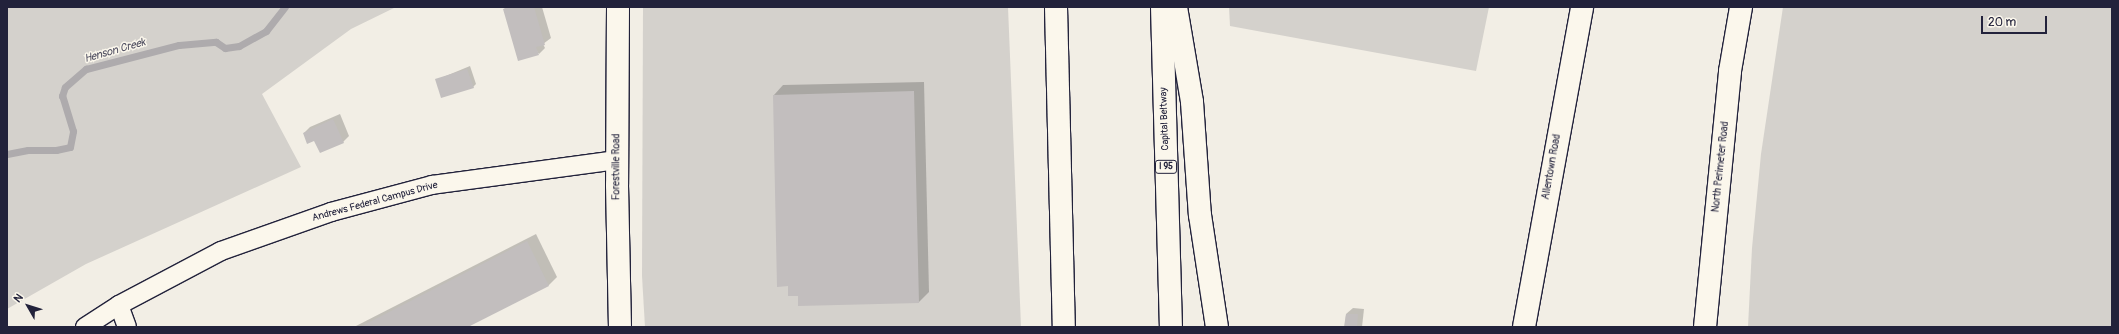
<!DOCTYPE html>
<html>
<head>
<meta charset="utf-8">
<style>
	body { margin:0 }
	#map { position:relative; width:2119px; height:334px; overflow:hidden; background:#f2eee5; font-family:Pangolin,sans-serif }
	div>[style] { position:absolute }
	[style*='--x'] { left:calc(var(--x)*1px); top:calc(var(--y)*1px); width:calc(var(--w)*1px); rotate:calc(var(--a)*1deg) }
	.green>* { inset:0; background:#d4d1cc }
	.shadow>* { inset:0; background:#0003 }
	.stream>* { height:7px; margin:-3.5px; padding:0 3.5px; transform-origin:3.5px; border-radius:3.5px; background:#aeabad }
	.building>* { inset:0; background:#c2bebe }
	.roads { filter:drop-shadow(1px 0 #22223b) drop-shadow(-1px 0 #22223b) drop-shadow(0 1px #22223b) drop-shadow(0 -1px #22223b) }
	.minor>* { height:18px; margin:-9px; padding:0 9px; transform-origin:9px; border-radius:9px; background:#fbf7ec }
	.tertiary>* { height:22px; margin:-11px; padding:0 11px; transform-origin:11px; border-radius:11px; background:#fbf7ec }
	.secondary>* { height:22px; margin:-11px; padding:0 11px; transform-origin:11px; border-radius:11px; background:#fbf7ec }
	.motorway>* { height:22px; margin:-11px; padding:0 11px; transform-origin:11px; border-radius:11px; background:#fbf7ec }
	span { translate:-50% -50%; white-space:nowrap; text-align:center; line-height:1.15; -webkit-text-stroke:3px #fbf7ec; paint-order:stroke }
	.shield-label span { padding:1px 3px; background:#fbf7ec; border:1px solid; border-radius:3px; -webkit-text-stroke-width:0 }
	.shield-label { font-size:9px; color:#22223b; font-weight:700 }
	.street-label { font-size:10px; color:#22223b }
	.water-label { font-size:11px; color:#535263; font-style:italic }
	.frame { position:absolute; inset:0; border:8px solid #22223b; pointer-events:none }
	.north { position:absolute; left:8px; top:286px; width:40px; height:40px; -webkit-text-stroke:3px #fbf7ec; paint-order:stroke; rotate:309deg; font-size:11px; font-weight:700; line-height:16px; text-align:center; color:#22223b }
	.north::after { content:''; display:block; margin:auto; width:14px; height:18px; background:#22223b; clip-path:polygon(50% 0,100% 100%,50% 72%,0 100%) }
	.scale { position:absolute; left:1981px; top:16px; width:66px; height:18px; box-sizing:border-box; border:2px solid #22223b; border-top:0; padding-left:5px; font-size:12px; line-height:14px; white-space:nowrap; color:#22223b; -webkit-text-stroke:3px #fbf7ec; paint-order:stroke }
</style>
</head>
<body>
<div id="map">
	<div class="green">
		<i style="clip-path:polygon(7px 7px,396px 7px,351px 29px,262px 94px,301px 167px,86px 264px,7px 309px)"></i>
		<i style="clip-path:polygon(643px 7px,1008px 7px,1021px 327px,645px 327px,642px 276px)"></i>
		<i style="clip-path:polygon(1229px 7px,1489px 7px,1476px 71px,1230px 26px)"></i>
		<i style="clip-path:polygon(1783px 7px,2112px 7px,2112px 327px,1748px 327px,1752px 248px,1761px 154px)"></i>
	</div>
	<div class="shadow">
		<i style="clip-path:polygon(506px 7px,542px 7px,551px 38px,543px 44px,545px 48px,539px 54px,504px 9px)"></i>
		<i style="clip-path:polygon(470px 66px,476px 84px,473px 87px,436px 80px)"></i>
		<i style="clip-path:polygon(924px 82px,929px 292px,919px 302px,799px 295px,774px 95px,783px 85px)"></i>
		<i style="clip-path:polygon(340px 114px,349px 136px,343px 142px,315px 140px,304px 133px,310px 127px)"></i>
		<i style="clip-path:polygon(536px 234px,557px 277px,549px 285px,466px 327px,354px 327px)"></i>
		<i style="clip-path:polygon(1353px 308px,1364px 309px,1362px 327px,1345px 327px,1346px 314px)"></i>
	</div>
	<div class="stream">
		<i style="--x:7;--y:154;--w:21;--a:-11"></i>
		<i style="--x:28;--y:150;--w:28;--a:0"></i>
		<i style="--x:56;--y:150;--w:14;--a:-12"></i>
		<i style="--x:70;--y:147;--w:16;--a:-79"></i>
		<i style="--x:73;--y:131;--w:37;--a:-107"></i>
		<i style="--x:62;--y:96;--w:9;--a:-72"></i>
		<i style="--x:65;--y:87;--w:28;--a:-41"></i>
		<i style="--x:86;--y:69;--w:96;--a:-14.5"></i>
		<i style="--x:179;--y:45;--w:37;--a:-5"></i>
		<i style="--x:216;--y:42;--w:11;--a:34"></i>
		<i style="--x:225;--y:48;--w:14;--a:-8"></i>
		<i style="--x:239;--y:46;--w:31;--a:-29"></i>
		<i style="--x:266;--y:31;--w:31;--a:-52"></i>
	</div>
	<div class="building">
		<i style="clip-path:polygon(509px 7px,534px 7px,545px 45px,536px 47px,539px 55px,518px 61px,503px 9px)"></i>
		<i style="clip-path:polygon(467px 69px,474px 88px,441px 98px,435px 79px)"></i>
		<i style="clip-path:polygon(914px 91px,919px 303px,798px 306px,798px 296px,788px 296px,788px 286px,777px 287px,773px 95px)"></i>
		<i style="clip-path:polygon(333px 119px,344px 143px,320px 153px,314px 141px,307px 144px,303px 133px)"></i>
		<i style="clip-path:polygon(527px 241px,549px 286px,468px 327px,360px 327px)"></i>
		<i style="clip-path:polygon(1346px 314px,1358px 314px,1357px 327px,1344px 327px)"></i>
	</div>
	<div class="roads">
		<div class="minor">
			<i style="--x:119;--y:305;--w:23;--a:70"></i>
			<i style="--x:85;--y:327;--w:40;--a:-32.9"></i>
			<i style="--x:119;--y:305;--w:115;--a:-27.9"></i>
			<i style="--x:221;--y:251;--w:117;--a:-19.5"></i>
			<i style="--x:331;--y:212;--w:105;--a:-15"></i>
			<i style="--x:432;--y:185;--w:187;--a:-7.7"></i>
		</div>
		<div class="tertiary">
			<i style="--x:1705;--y:327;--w:257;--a:-84.4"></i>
			<i style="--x:1730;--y:71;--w:65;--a:-80.2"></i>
		</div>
		<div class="secondary">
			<i style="--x:618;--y:7;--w:178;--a:90.3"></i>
			<i style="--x:617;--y:185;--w:142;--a:88.8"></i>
			<i style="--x:1524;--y:327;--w:325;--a:-79.7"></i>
		</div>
		<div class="motorway">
			<i style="--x:1056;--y:7;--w:320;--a:88.6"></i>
			<i style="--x:1162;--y:7;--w:320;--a:88.4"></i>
			<i style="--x:1176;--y:7;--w:96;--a:80.4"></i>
			<i style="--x:1192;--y:102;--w:113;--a:86"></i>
			<i style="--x:1200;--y:215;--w:113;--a:81.4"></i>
		</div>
	</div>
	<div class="shield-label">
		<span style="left:1166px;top:167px">I 95</span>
	</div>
	<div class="street-label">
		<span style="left:1165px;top:119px;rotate:-92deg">Capital Beltway</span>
		<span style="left:617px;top:167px;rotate:-90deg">Forestville Road</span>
		<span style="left:1552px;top:167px;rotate:-80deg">Allentown Road</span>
		<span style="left:1721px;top:167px;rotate:-84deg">North Perimeter Road</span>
		<span style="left:375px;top:202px;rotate:-15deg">Andrews Federal Campus Drive</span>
	</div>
	<div class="water-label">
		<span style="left:115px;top:51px;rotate:-16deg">Henson Creek</span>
	</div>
	<div class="frame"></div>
	<div class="north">N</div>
	<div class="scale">20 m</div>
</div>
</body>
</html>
